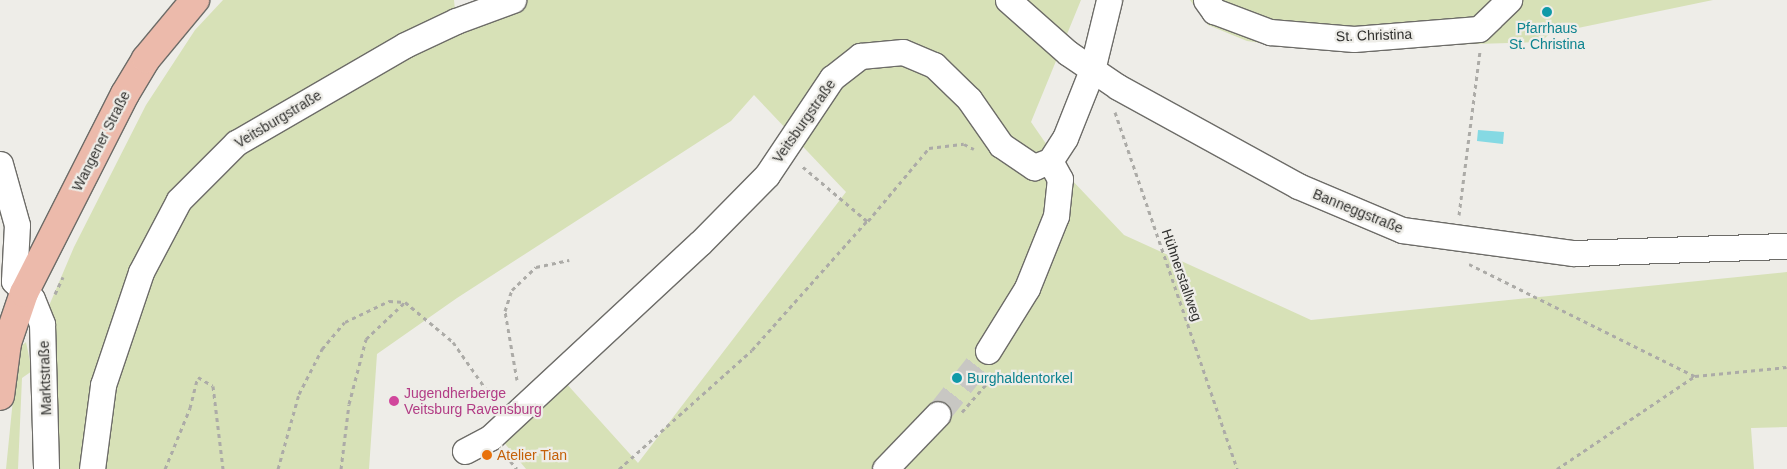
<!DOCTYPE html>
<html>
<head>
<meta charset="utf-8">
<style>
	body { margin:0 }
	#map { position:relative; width:1787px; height:469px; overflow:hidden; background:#eeede8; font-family:Arial,sans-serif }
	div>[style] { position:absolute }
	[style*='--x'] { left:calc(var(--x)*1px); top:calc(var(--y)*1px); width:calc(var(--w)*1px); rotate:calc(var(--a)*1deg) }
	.green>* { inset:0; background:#d7e1b7 }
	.water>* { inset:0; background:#85d9e3 }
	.street-tunnel>* { height:25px; margin-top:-12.5px; transform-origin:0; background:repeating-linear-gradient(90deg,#c8c7c3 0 25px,transparent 0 37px) }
	.path>* { height:3px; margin-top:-1.5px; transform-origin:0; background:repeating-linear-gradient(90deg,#acaba7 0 4px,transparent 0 8px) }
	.roads { filter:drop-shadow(1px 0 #6d6c68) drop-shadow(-1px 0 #6d6c68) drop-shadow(0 1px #6d6c68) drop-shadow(0 -1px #6d6c68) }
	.street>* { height:25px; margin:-12.5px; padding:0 12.5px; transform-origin:12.5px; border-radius:12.5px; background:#fff }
	.primary>* { height:28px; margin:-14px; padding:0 14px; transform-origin:14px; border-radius:14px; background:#ecbaab }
	.dots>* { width:14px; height:14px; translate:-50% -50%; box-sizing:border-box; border:2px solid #eeede8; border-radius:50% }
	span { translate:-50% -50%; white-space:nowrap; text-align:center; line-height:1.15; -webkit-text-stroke:4.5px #eeede8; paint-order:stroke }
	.culture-label { font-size:14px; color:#0d838f }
	.left { translate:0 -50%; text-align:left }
	.street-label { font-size:14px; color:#31312f }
	.hotel-label { font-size:14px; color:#b23c85 }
	.food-label { font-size:14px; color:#c56008 }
</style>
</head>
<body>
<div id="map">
	<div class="green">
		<i style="clip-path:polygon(223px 0,454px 0,456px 21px,513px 0,1081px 0,1031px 122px,1069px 177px,1124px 235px,1311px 320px,1787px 272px,1787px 427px,1751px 428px,1754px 469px,526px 469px,502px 440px,565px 382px,638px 463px,846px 192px,754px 95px,731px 121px,457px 298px,377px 354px,369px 469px,46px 469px,40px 327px,74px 247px,146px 105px,195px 30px)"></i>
		<i style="clip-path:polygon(1190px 0,1713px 0,1549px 34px,1541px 42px,1306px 49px,1247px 41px,1208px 25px)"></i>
		<i style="clip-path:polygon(26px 342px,32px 371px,22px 378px,18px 469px,6px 469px,18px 349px)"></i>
	</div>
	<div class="water">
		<i style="clip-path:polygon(1478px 130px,1504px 132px,1503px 144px,1477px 141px)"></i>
	</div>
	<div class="street-tunnel">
		<i style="--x:938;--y:414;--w:80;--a:-51.6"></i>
	</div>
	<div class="path">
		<i style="--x:1115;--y:112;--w:377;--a:71.1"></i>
		<i style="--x:1459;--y:215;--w:164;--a:-82.7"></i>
		<i style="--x:868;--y:221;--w:95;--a:-50.1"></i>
		<i style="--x:929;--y:148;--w:35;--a:-7"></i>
		<i style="--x:964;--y:144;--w:11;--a:27"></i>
		<i style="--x:1469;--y:264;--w:252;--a:26.4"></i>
		<i style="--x:1695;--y:376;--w:92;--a:-5.6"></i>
		<i style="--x:55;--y:294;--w:19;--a:-65"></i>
		<i style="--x:517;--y:380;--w:70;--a:-99.9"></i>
		<i style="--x:505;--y:311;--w:22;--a:-72"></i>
		<i style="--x:512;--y:290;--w:33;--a:-44"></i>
		<i style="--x:536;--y:267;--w:34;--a:-12"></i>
		<i style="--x:962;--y:412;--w:49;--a:-49.1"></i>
		<i style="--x:505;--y:455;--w:18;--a:49"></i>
		<i style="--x:165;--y:469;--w:66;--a:-67.7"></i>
		<i style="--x:190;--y:408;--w:32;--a:-76"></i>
		<i style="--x:198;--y:377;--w:17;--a:31"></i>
		<i style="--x:213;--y:386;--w:84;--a:83.1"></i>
		<i style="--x:278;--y:469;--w:78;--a:-74.4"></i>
		<i style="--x:299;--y:394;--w:51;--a:-62.9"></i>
		<i style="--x:322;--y:349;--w:35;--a:-50"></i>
		<i style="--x:345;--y:322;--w:49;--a:-25.5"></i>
		<i style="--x:389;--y:301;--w:16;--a:4"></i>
		<i style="--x:341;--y:469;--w:65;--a:-83"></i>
		<i style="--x:349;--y:404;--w:67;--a:-75.3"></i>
		<i style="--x:366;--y:339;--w:54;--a:-43.5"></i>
		<i style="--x:405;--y:302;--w:62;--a:39.8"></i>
		<i style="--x:453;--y:342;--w:73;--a:55"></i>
		<i style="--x:619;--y:469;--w:178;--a:-41.8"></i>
		<i style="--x:752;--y:350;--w:173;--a:-48.3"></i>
		<i style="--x:867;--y:221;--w:85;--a:-139.8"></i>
		<i style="--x:1557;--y:469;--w:166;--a:-34"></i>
	</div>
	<div class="roads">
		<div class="street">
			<i style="--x:1008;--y:0;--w:80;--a:41.5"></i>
			<i style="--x:1068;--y:53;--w:60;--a:34.2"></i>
			<i style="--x:1118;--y:87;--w:205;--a:28.8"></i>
			<i style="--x:1298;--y:186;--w:113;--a:22.9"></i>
			<i style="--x:1402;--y:230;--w:173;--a:7.7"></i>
			<i style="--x:1573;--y:253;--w:214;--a:-1.9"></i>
			<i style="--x:1206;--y:0;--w:14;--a:54"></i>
			<i style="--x:1214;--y:11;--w:60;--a:20.6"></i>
			<i style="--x:1270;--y:32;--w:84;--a:4.8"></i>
			<i style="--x:1354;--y:39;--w:125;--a:-4.6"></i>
			<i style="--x:1479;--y:29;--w:42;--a:-44"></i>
			<i style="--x:0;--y:164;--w:63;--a:74.4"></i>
			<i style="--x:17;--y:225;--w:56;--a:93.1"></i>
			<i style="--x:14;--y:281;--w:25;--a:45"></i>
			<i style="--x:32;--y:299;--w:27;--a:68"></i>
			<i style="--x:42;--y:324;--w:145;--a:88.4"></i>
			<i style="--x:988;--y:351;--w:74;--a:-58.2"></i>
			<i style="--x:1027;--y:288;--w:78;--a:-68.1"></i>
			<i style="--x:1056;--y:216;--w:37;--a:-84"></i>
			<i style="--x:1060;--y:179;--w:21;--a:-119"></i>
			<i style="--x:465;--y:451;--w:30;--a:-28"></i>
			<i style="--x:491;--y:437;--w:285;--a:-42.9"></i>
			<i style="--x:700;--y:243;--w:95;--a:-45.4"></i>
			<i style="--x:767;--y:175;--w:117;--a:-56.2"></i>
			<i style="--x:832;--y:78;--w:36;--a:-38"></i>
			<i style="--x:860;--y:56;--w:43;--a:-5.3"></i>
			<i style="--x:903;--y:52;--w:34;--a:23"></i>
			<i style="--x:934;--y:65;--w:49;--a:44.2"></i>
			<i style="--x:969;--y:99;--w:56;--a:55.2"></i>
			<i style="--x:1001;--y:145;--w:40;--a:34"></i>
			<i style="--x:1034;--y:167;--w:17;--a:-21"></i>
			<i style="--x:1050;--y:161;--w:27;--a:-57"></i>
			<i style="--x:1065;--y:138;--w:73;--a:-68.3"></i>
			<i style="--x:1092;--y:70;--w:72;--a:-76.3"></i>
			<i style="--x:92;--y:469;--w:85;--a:-82.5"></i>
			<i style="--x:103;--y:385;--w:119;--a:-71.4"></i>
			<i style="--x:141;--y:272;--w:81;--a:-62.2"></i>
			<i style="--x:179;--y:200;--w:81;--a:-45"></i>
			<i style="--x:236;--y:143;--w:195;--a:-30.1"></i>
			<i style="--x:405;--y:45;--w:56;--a:-25.2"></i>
			<i style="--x:456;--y:21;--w:61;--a:-20.2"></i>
			<i style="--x:885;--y:469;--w:76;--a:-46.1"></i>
		</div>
		<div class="primary">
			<i style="--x:0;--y:396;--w:53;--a:-82.5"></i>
			<i style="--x:7;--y:343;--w:53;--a:-71.2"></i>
			<i style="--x:24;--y:293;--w:223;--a:-63.1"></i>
			<i style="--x:125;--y:94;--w:41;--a:-59"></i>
			<i style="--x:146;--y:59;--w:77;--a:-50.3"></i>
		</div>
	</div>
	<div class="dots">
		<i style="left:1547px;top:12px;background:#0f9aa8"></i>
		<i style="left:957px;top:378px;background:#0f9aa8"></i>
		<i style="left:394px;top:401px;background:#d1479c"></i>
		<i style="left:487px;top:455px;background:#e8710a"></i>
	</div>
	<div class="culture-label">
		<span style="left:1547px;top:36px">Pfarrhaus<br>St. Christina</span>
		<span class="left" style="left:967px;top:378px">Burghaldentorkel</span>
	</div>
	<div class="street-label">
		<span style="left:1374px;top:35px;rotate:-2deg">St. Christina</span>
		<span style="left:278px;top:119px;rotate:-31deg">Veitsburgstraße</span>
		<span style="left:804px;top:121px;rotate:-55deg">Veitsburgstraße</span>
		<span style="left:101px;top:141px;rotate:-63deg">Wangener Straße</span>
		<span style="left:1358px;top:211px;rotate:22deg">Banneggstraße</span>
		<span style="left:1182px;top:275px;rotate:71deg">Hühnerstallweg</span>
		<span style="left:45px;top:378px;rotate:-92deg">Marktstraße</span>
	</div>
	<div class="hotel-label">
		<span class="left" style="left:404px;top:401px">Jugendherberge<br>Veitsburg Ravensburg</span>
	</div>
	<div class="food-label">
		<span class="left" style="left:497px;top:455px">Atelier Tian</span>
	</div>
</div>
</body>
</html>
